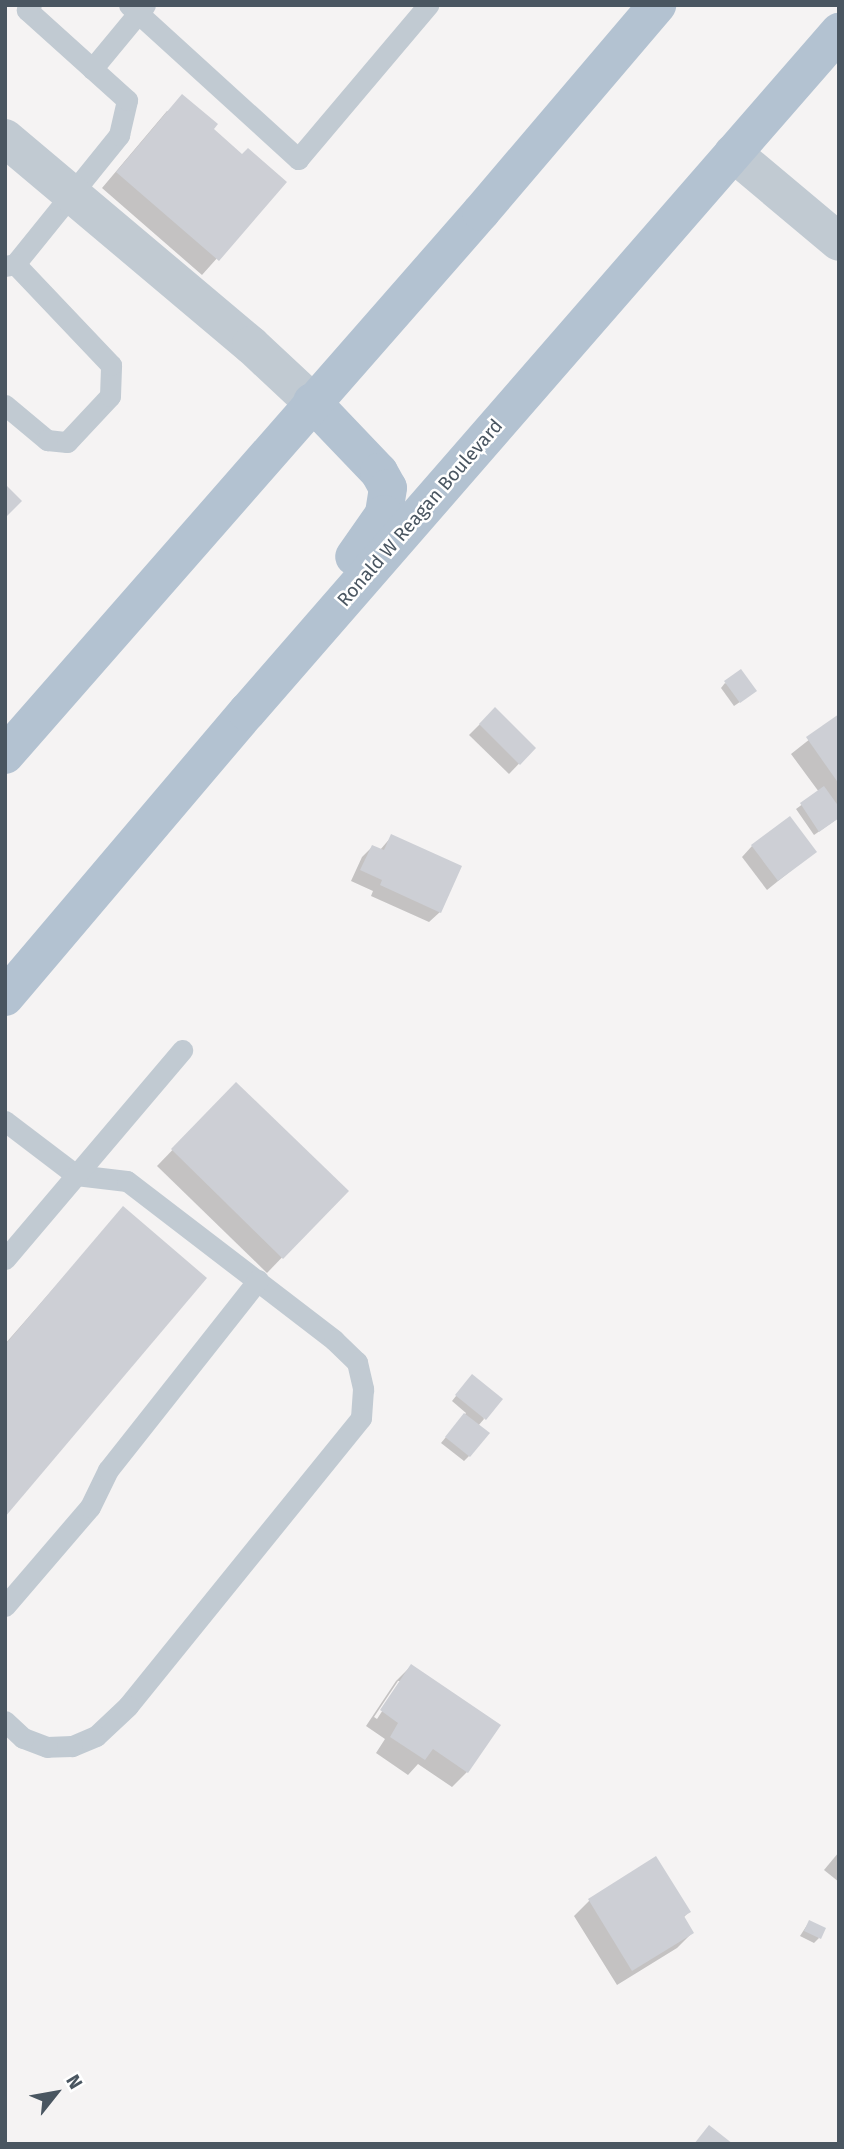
<!DOCTYPE html>
<html>
<head>
<meta charset="utf-8">
<style>
	body { margin:0 }
	#map { position:relative; width:844px; height:2149px; overflow:hidden; background:#f5f3f3; font-family:"Fira Sans",sans-serif }
	div>[style] { position:absolute }
	[style*='--x'] { left:calc(var(--x)*1px); top:calc(var(--y)*1px); width:calc(var(--w)*1px); rotate:calc(var(--a)*1deg) }
	.shadow>* { inset:0; background:#0003 }
	.building>* { inset:0; background:#cdcfd5 }
	.service>* { height:21px; margin:-10.5px; padding:0 10.5px; transform-origin:10.5px; border-radius:10.5px; background:#c1cad2 }
	.minor>* { height:38px; margin:-19px; padding:0 19px; transform-origin:19px; border-radius:19px; background:#c1cad2 }
	.primary>* { height:38px; margin:-19px; padding:0 19px; transform-origin:19px; border-radius:19px; background:#b3c2d1 }
	span { translate:-50% -50%; white-space:nowrap; text-align:center; line-height:1.15; -webkit-text-stroke:5px #fff; paint-order:stroke }
	.street-label { font-size:19px; color:#4a5661 }
	.frame { position:absolute; inset:0; border:7px solid #4a5661; pointer-events:none }
	.north { position:absolute; left:21px; top:2058px; width:70px; height:70px; -webkit-text-stroke:5px #fff; paint-order:stroke; rotate:59deg; font-size:19px; font-weight:700; line-height:28px; text-align:center; color:#4a5661 }
	.north::after { content:''; display:block; margin:auto; width:24px; height:32px; background:#4a5661; clip-path:polygon(50% 0,100% 100%,50% 72%,0 100%) }
</style>
</head>
<body>
<div id="map">
	<div class="shadow">
		<i style="clip-path:polygon(167px 111px,211px 129px,242px 156px,285px 182px,202px 275px,102px 188px)"></i>
		<i style="clip-path:polygon(725px 683px,750px 695px,734px 706px,721px 688px)"></i>
		<i style="clip-path:polygon(495px 709px,534px 748px,509px 774px,469px 735px)"></i>
		<i style="clip-path:polygon(839px 716px,837px 819px,814px 835px,796px 809px,819px 792px,791px 754px)"></i>
		<i style="clip-path:polygon(392px 836px,440px 912px,429px 922px,371px 896px,373px 891px,351px 881px,362px 857px,372px 847px,380px 850px)"></i>
		<i style="clip-path:polygon(752px 846px,814px 852px,767px 890px,742px 857px)"></i>
		<i style="clip-path:polygon(236px 1084px,346px 1191px,267px 1273px,157px 1166px)"></i>
		<i style="clip-path:polygon(123px 1209px,5px 1514px,5px 1344px)"></i>
		<i style="clip-path:polygon(468px 1381px,484px 1419px,478px 1426px,469px 1456px,464px 1461px,441px 1443px,466px 1413px,452px 1401px)"></i>
		<i style="clip-path:polygon(evenodd,411px 1666px,499px 1725px,467px 1772px,452px 1787px,418px 1764px,408px 1775px,376px 1753px,385px 1739px,366px 1726px,396px 1681px,411px 1666px,398px 1681px,402px 1681px,377px 1719px,374px 1717px,398px 1681px)"></i>
		<i style="clip-path:polygon(839px 1852px,839px 1882px,824px 1870px)"></i>
		<i style="clip-path:polygon(656px 1859px,689px 1912px,683px 1918px,692px 1933px,677px 1948px,617px 1985px,574px 1916px,589px 1901px)"></i>
		<i style="clip-path:polygon(809px 1922px,819px 1938px,814px 1943px,800px 1936px)"></i>
	</div>
	<div class="building">
		<i style="clip-path:polygon(182px 94px,218px 124px,214px 129px,242px 154px,248px 148px,287px 182px,219px 261px,116px 172px)"></i>
		<i style="clip-path:polygon(5px 484px,22px 501px,5px 518px)"></i>
		<i style="clip-path:polygon(741px 669px,757px 691px,740px 703px,724px 681px)"></i>
		<i style="clip-path:polygon(495px 707px,536px 748px,520px 765px,479px 724px)"></i>
		<i style="clip-path:polygon(839px 714px,839px 784px,806px 737px)"></i>
		<i style="clip-path:polygon(824px 786px,839px 807px,839px 818px,819px 832px,800px 803px)"></i>
		<i style="clip-path:polygon(790px 816px,817px 852px,778px 881px,751px 845px)"></i>
		<i style="clip-path:polygon(391px 834px,462px 866px,441px 913px,380px 885px,382px 880px,360px 870px,372px 845px,384px 850px)"></i>
		<i style="clip-path:polygon(236px 1082px,349px 1191px,283px 1259px,171px 1149px)"></i>
		<i style="clip-path:polygon(123px 1206px,207px 1278px,5px 1517px,5px 1345px)"></i>
		<i style="clip-path:polygon(472px 1374px,503px 1399px,486px 1420px,455px 1395px)"></i>
		<i style="clip-path:polygon(464px 1413px,490px 1433px,470px 1457px,445px 1437px)"></i>
		<i style="clip-path:polygon(411px 1664px,501px 1725px,468px 1773px,433px 1749px,425px 1760px,390px 1737px,398px 1723px,380px 1710px)"></i>
		<i style="clip-path:polygon(656px 1856px,691px 1912px,684px 1916px,694px 1933px,632px 1971px,588px 1899px)"></i>
		<i style="clip-path:polygon(809px 1920px,826px 1928px,821px 1939px,804px 1931px)"></i>
		<i style="clip-path:polygon(709px 2125px,733px 2144px,694px 2144px)"></i>
	</div>
	<div class="service">
		<i style="--x:129;--y:5;--w:229;--a:42.3"></i>
		<i style="--x:298;--y:159;--w:202;--a:-49.8"></i>
		<i style="--x:92;--y:69;--w:83;--a:-50.4"></i>
		<i style="--x:5;--y:266;--w:10;--a:-11"></i>
		<i style="--x:15;--y:264;--w:166;--a:-51.1"></i>
		<i style="--x:119;--y:135;--w:36;--a:-77"></i>
		<i style="--x:127;--y:100;--w:135;--a:-138"></i>
		<i style="--x:27;--y:10;--w:6;--a:-51"></i>
		<i style="--x:5;--y:405;--w:55;--a:39.8"></i>
		<i style="--x:47;--y:440;--w:20;--a:6"></i>
		<i style="--x:67;--y:442;--w:63;--a:-46.9"></i>
		<i style="--x:110;--y:396;--w:31;--a:-88"></i>
		<i style="--x:111;--y:365;--w:139;--a:-133.5"></i>
		<i style="--x:5;--y:1121;--w:89;--a:37.3"></i>
		<i style="--x:76;--y:1175;--w:51;--a:6.7"></i>
		<i style="--x:127;--y:1181;--w:261;--a:37.5"></i>
		<i style="--x:334;--y:1340;--w:32;--a:44"></i>
		<i style="--x:357;--y:1362;--w:28;--a:77"></i>
		<i style="--x:363;--y:1389;--w:29;--a:94"></i>
		<i style="--x:361;--y:1418;--w:370;--a:129"></i>
		<i style="--x:128;--y:1706;--w:44;--a:136.8"></i>
		<i style="--x:96;--y:1736;--w:26;--a:157"></i>
		<i style="--x:72;--y:1746;--w:25;--a:178"></i>
		<i style="--x:47;--y:1747;--w:26;--a:-159"></i>
		<i style="--x:23;--y:1738;--w:25;--a:-137"></i>
		<i style="--x:5;--y:1259;--w:274;--a:-49.7"></i>
		<i style="--x:5;--y:1606;--w:130;--a:-49.4"></i>
		<i style="--x:90;--y:1507;--w:41;--a:-64.1"></i>
		<i style="--x:108;--y:1470;--w:242;--a:-51.7"></i>
	</div>
	<div class="minor">
		<i style="--x:5;--y:138;--w:322;--a:40.1"></i>
		<i style="--x:251;--y:345;--w:83;--a:43.1"></i>
		<i style="--x:733;--y:153;--w:138;--a:40"></i>
	</div>
	<div class="primary">
		<i style="--x:312;--y:402;--w:97;--a:46.3"></i>
		<i style="--x:379;--y:472;--w:18;--a:61"></i>
		<i style="--x:388;--y:488;--w:26;--a:99"></i>
		<i style="--x:384;--y:514;--w:52;--a:124.9"></i>
		<i style="--x:5;--y:755;--w:722;--a:-48.76"></i>
		<i style="--x:481;--y:212;--w:272;--a:-49.6"></i>
		<i style="--x:5;--y:997;--w:374;--a:-49.7"></i>
		<i style="--x:247;--y:712;--w:902;--a:-48.96"></i>
	</div>
	<div class="street-label">
		<span style="left:420px;top:513px;rotate:-49deg">Ronald W Reagan Boulevard</span>
	</div>
	<div class="frame"></div>
	<div class="north">N</div>
</div>
</body>
</html>
